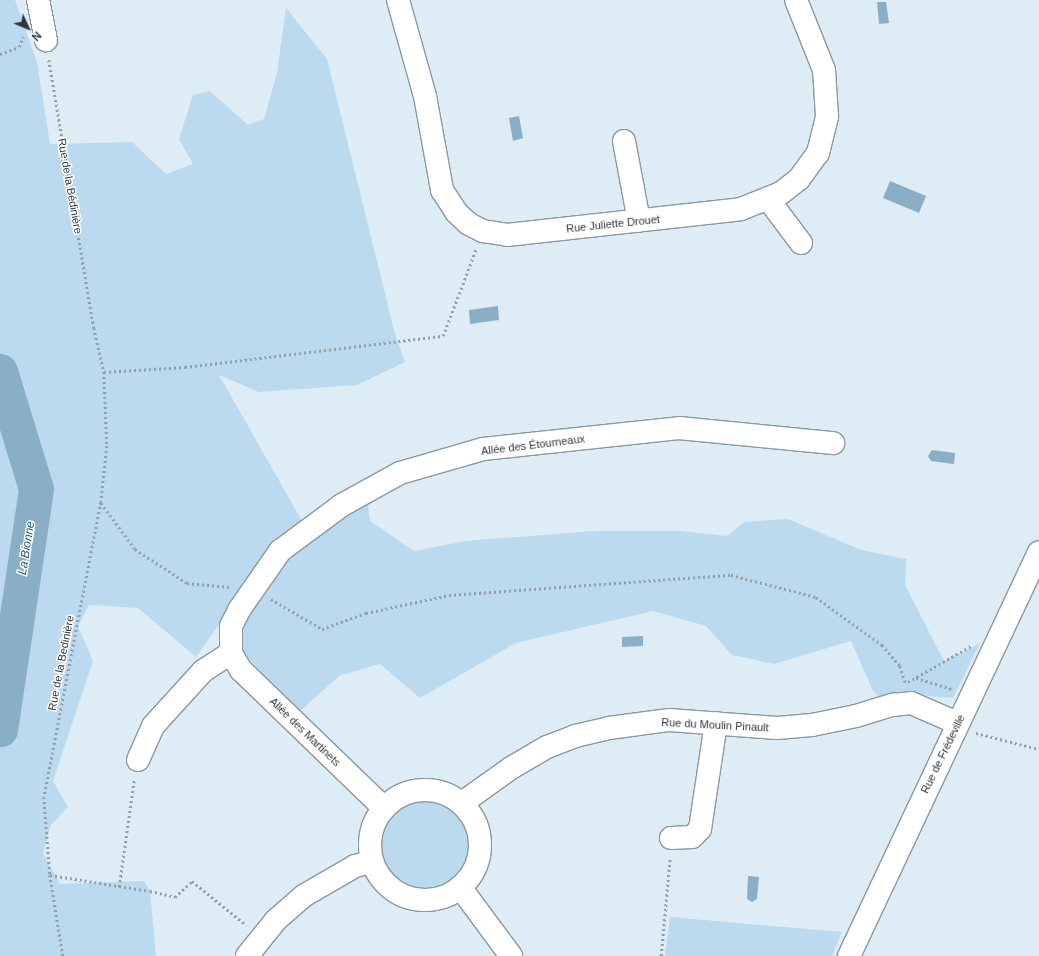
<!DOCTYPE html>
<html>
<head>
<meta charset="utf-8">
<style>
	body { margin:0 }
	#map { position:relative; width:1039px; height:956px; overflow:hidden; background:#deecf6; font-family:Arial,sans-serif }
	div>[style] { position:absolute }
	[style*='--x'] { left:calc(var(--x)*1px); top:calc(var(--y)*1px); width:calc(var(--w)*1px); rotate:calc(var(--a)*1deg) }
	.green>* { inset:0; background:#bbdaf0 }
	.round { border-radius:50% }
	.water>* { inset:0; background:#8baec7 }
	.river>* { height:35px; margin:-17.5px; padding:0 17.5px; transform-origin:17.5px; border-radius:17.5px; background:#8baec7 }
	.path>* { height:2.5px; margin-top:-1.25px; transform-origin:0; background:repeating-linear-gradient(90deg,#949ea6 0 2px,transparent 0 5px) }
	.roads { filter:drop-shadow(1px 0 #8b98a1) drop-shadow(-1px 0 #8b98a1) drop-shadow(0 1px #8b98a1) drop-shadow(0 -1px #8b98a1) }
	.street>* { height:22px; margin:-11px; padding:0 11px; transform-origin:11px; border-radius:11px; background:#fff }
	.street>.ring { margin:-11px; padding:0; box-sizing:content-box; background:none; border:22px solid #fff; border-radius:50% }
	span { translate:-50% -50%; white-space:nowrap; text-align:center; line-height:1.15; -webkit-text-stroke:3px #fff; paint-order:stroke }
	.street-label { font-size:11px; color:#303539 }
	.water-label { font-size:12px; color:#1b5678; font-style:italic }
	.north { position:absolute; left:8px; top:8px; width:40px; height:40px; -webkit-text-stroke:3px #fff; paint-order:stroke; rotate:134deg; font-size:11px; font-weight:700; line-height:16px; text-align:center; color:#303539 }
	.north::after { content:''; display:block; margin:auto; width:14px; height:18px; background:#303539; clip-path:polygon(50% 0,100% 100%,50% 72%,0 100%) }
</style>
</head>
<body>
<div id="map">
	<div class="green">
		<i style="clip-path:polygon(0 0,15px 0,37px 62px,50px 144px,132px 142px,166px 174px,193px 164px,179px 139px,193px 95px,210px 91px,248px 125px,264px 119px,277px 73px,286px 8px,327px 59px,395px 334px,405px 362px,357px 385px,259px 392px,219px 375px,313px 540px,338px 517px,367px 499px,370px 521px,414px 551px,466px 541px,595px 531px,680px 531px,727px 536px,744px 522px,788px 519px,861px 550px,906px 559px,905px 585px,944px 661px,980px 643px,953px 698px,915px 695px,878px 696px,873px 691px,851px 641px,774px 664px,732px 655px,706px 626px,653px 611px,516px 643px,420px 698px,380px 664px,339px 676px,299px 712px,218px 626px,196px 657px,138px 608px,89px 605px,78px 626px,93px 661px,53px 781px,68px 807px,51px 825px,43px 853px,60px 884px,144px 881px,150px 891px,156px 956px,0 956px)"></i>
		<i class="round" style="left:378px;top:795px;width:94px;height:94px"></i>
		<i style="clip-path:polygon(670px 917px,842px 932px,832px 956px,665px 956px)"></i>
	</div>
	<div class="water">
		<i style="clip-path:polygon(877px 2px,886px 2px,889px 23px,879px 24px)"></i>
		<i style="clip-path:polygon(519px 116px,523px 138px,513px 141px,509px 118px)"></i>
		<i style="clip-path:polygon(890px 181px,926px 196px,919px 213px,883px 198px)"></i>
		<i style="clip-path:polygon(498px 306px,499px 320px,470px 324px,469px 310px)"></i>
		<i style="clip-path:polygon(932px 450px,955px 453px,954px 464px,931px 461px,928px 456px)"></i>
		<i style="clip-path:polygon(643px 636px,643px 646px,622px 647px,622px 637px)"></i>
		<i style="clip-path:polygon(748px 876px,759px 877px,757px 899px,752px 902px,747px 899px)"></i>
	</div>
	<div class="river">
		<i style="--x:0;--y:371;--w:123;--a:73"></i>
		<i style="--x:36;--y:489;--w:243;--a:98.5"></i>
	</div>
	<div class="path">
		<i style="--x:0;--y:54;--w:20;--a:-20"></i>
		<i style="--x:19;--y:47;--w:11;--a:-68"></i>
		<i style="--x:49;--y:60;--w:272;--a:80.5"></i>
		<i style="--x:94;--y:328;--w:45;--a:77.2"></i>
		<i style="--x:104;--y:372;--w:74;--a:87.7"></i>
		<i style="--x:107;--y:446;--w:56;--a:96.1"></i>
		<i style="--x:101;--y:502;--w:300;--a:100.9"></i>
		<i style="--x:44;--y:797;--w:78;--a:85.6"></i>
		<i style="--x:50;--y:875;--w:82;--a:80.9"></i>
		<i style="--x:104;--y:372;--w:81;--a:-3.5"></i>
		<i style="--x:185;--y:367;--w:260;--a:-6.9"></i>
		<i style="--x:443;--y:336;--w:93;--a:-69.2"></i>
		<i style="--x:101;--y:503;--w:57;--a:53.5"></i>
		<i style="--x:135;--y:549;--w:62;--a:33.2"></i>
		<i style="--x:187;--y:583;--w:43;--a:5.3"></i>
		<i style="--x:271;--y:599;--w:59;--a:30.5"></i>
		<i style="--x:322;--y:629;--w:47;--a:-20"></i>
		<i style="--x:366;--y:613;--w:85;--a:-12.2"></i>
		<i style="--x:449;--y:595;--w:283;--a:-4.1"></i>
		<i style="--x:731;--y:575;--w:88;--a:14.5"></i>
		<i style="--x:816;--y:597;--w:82;--a:36"></i>
		<i style="--x:882;--y:645;--w:28;--a:49"></i>
		<i style="--x:900;--y:666;--w:19;--a:72"></i>
		<i style="--x:916;--y:678;--w:37;--a:17"></i>
		<i style="--x:908;--y:682;--w:73;--a:-29.7"></i>
		<i style="--x:976;--y:733;--w:65;--a:14.3"></i>
		<i style="--x:50;--y:875;--w:101;--a:9.1"></i>
		<i style="--x:150;--y:891;--w:26;--a:13"></i>
		<i style="--x:175;--y:897;--w:23;--a:-43"></i>
		<i style="--x:192;--y:881;--w:70;--a:39.2"></i>
		<i style="--x:119;--y:887;--w:108;--a:-82"></i>
		<i style="--x:661;--y:956;--w:98;--a:-84.8"></i>
	</div>
	<div class="roads">
		<div class="street">
			<i style="--x:38;--y:0;--w:41;--a:78.7"></i>
			<i style="--x:398;--y:0;--w:100;--a:74.3"></i>
			<i style="--x:425;--y:96;--w:96;--a:79.7"></i>
			<i style="--x:442;--y:190;--w:27;--a:57"></i>
			<i style="--x:457;--y:213;--w:16;--a:43"></i>
			<i style="--x:469;--y:224;--w:16;--a:27"></i>
			<i style="--x:483;--y:231;--w:24;--a:9"></i>
			<i style="--x:507;--y:235;--w:235;--a:-6.3"></i>
			<i style="--x:741;--y:209;--w:43;--a:-21.8"></i>
			<i style="--x:781;--y:193;--w:23;--a:-38"></i>
			<i style="--x:799;--y:179;--w:32;--a:-54"></i>
			<i style="--x:818;--y:153;--w:38;--a:-76"></i>
			<i style="--x:827;--y:116;--w:46;--a:-93.7"></i>
			<i style="--x:824;--y:70;--w:75;--a:-111.8"></i>
			<i style="--x:624;--y:141;--w:81;--a:79.4"></i>
			<i style="--x:768;--y:199;--w:55;--a:53.1"></i>
			<i style="--x:231;--y:653;--w:20;--a:60"></i>
			<i style="--x:241;--y:670;--w:199;--a:44"></i>
			<i style="--x:138;--y:760;--w:37;--a:-66"></i>
			<i style="--x:153;--y:726;--w:74;--a:-47.7"></i>
			<i style="--x:203;--y:671;--w:33;--a:-33"></i>
			<i style="--x:231;--y:653;--w:27;--a:-90"></i>
			<i style="--x:231;--y:626;--w:18;--a:-63"></i>
			<i style="--x:239;--y:610;--w:72;--a:-55.2"></i>
			<i style="--x:280;--y:551;--w:77;--a:-36.6"></i>
			<i style="--x:342;--y:505;--w:66;--a:-28.9"></i>
			<i style="--x:400;--y:473;--w:86;--a:-16.1"></i>
			<i style="--x:483;--y:449;--w:197;--a:-6.1"></i>
			<i style="--x:679;--y:428;--w:155;--a:5.6"></i>
			<i class="ring" style="left:370px;top:790px;width:88px;height:88px"></i>
			<i style="--x:462;--y:803;--w:60;--a:-35.5"></i>
			<i style="--x:511;--y:768;--w:42;--a:-30.3"></i>
			<i style="--x:547;--y:747;--w:30;--a:-21"></i>
			<i style="--x:575;--y:736;--w:35;--a:-13"></i>
			<i style="--x:609;--y:728;--w:61;--a:-7.6"></i>
			<i style="--x:669;--y:720;--w:108;--a:4.2"></i>
			<i style="--x:777;--y:728;--w:35;--a:-5"></i>
			<i style="--x:812;--y:725;--w:45;--a:-11.6"></i>
			<i style="--x:856;--y:716;--w:39;--a:-17"></i>
			<i style="--x:893;--y:705;--w:18;--a:-6"></i>
			<i style="--x:911;--y:703;--w:50;--a:23.5"></i>
			<i style="--x:671;--y:838;--w:21;--a:-3"></i>
			<i style="--x:692;--y:837;--w:11;--a:-45"></i>
			<i style="--x:700;--y:829;--w:107;--a:-81.4"></i>
			<i style="--x:460;--y:887;--w:86;--a:53.5"></i>
			<i style="--x:247;--y:956;--w:46;--a:-51.1"></i>
			<i style="--x:276;--y:920;--w:38;--a:-41"></i>
			<i style="--x:305;--y:895;--w:58;--a:-30.1"></i>
			<i style="--x:355;--y:866;--w:16;--a:-14"></i>
			<i style="--x:849;--y:956;--w:446;--a:-64.8"></i>
		</div>
	</div>
	<div class="street-label">
		<span style="left:70px;top:186px;rotate:80deg">Rue de la Bédinière</span>
		<span style="left:613px;top:224px;rotate:-6deg">Rue Juliette Drouet</span>
		<span style="left:533px;top:445px;rotate:-7deg">Allée des Étourneaux</span>
		<span style="left:61px;top:663px;rotate:-79deg">Rue de la Bedinière</span>
		<span style="left:715px;top:725px;rotate:3deg">Rue du Moulin Pinault</span>
		<span style="left:305px;top:732px;rotate:44deg">Allée des Martinets</span>
		<span style="left:943px;top:754px;rotate:-64deg">Rue de Frédeville</span>
	</div>
	<div class="water-label">
		<span style="left:27px;top:548px;rotate:-81deg">La Bionne</span>
	</div>
	<div class="north">N</div>
</div>
</body>
</html>
